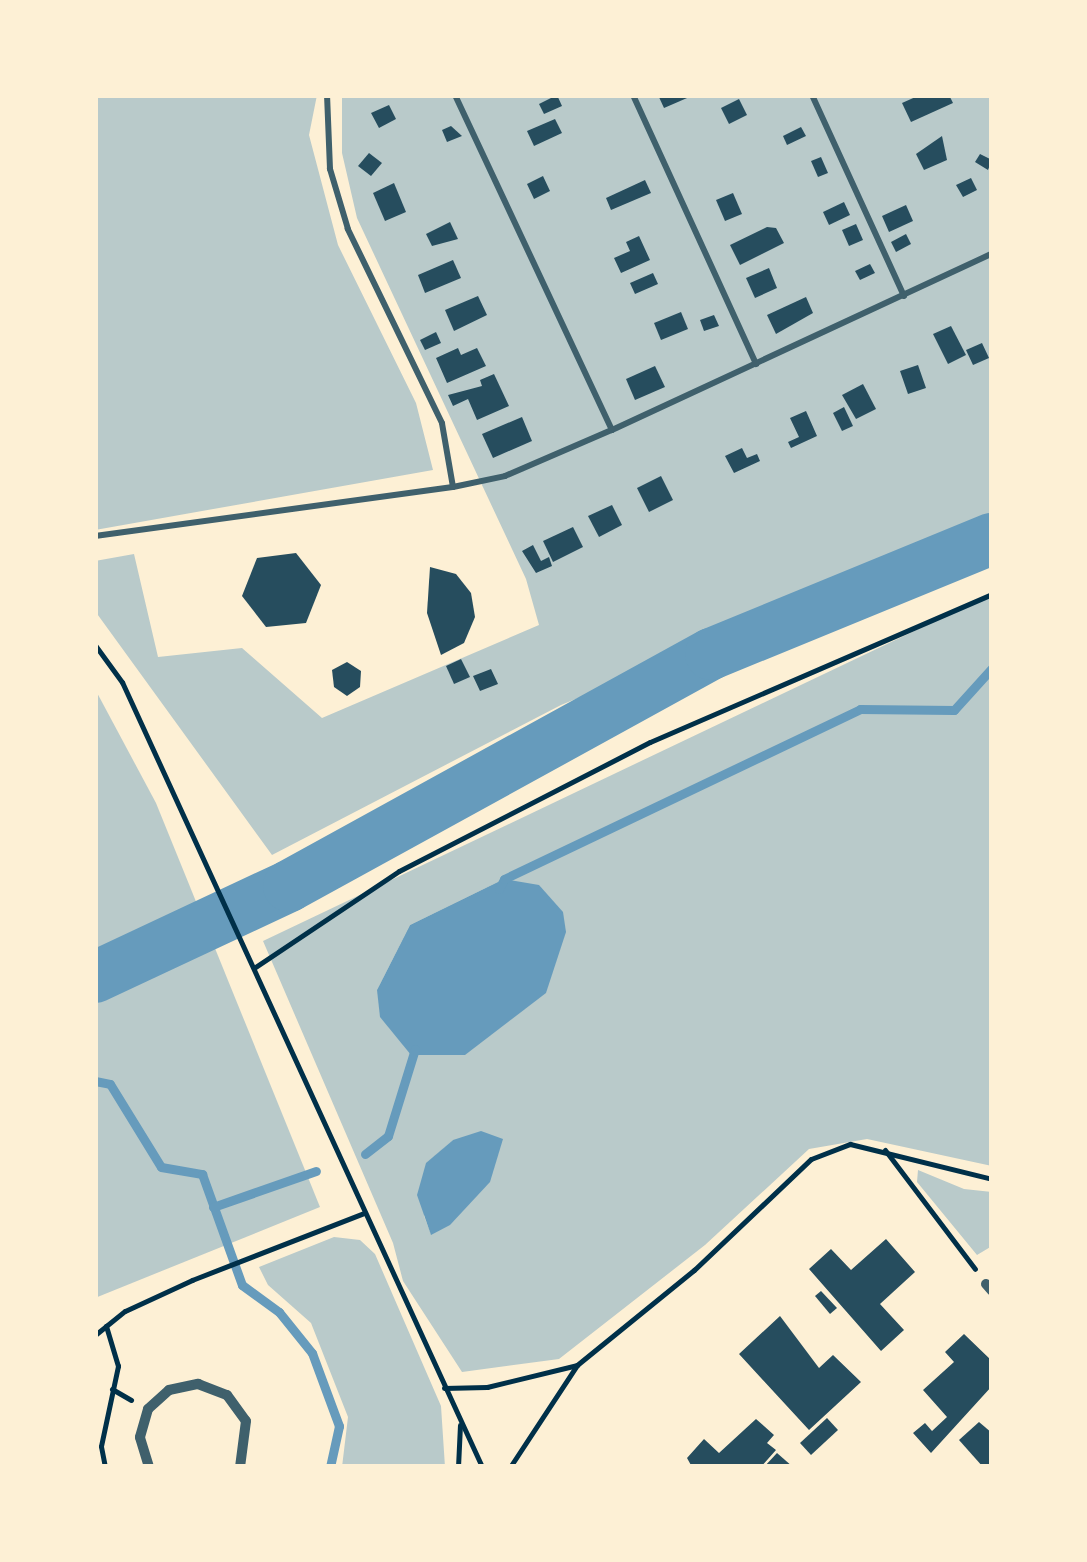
<!DOCTYPE html>
<html>
<head>
<meta charset="utf-8">
<style>
	body { margin:0 }
	#map { position:relative; width:1087px; height:1562px; overflow:hidden; background:#fdf0d5; font-family:"PT Sans Narrow",sans-serif }
	div>[style] { position:absolute }
	[style*='--x'] { left:calc(var(--x)*1px); top:calc(var(--y)*1px); width:calc(var(--w)*1px); rotate:calc(var(--a)*1deg) }
	.green>* { inset:0; background:#b9caca }
	.water>* { inset:0; background:#669bbc }
	.stream>* { height:9px; margin:-4.5px; padding:0 4.5px; transform-origin:4.5px; border-radius:4.5px; background:#669bbc }
	.river>* { height:52px; margin:-26px; padding:0 26px; transform-origin:26px; border-radius:26px; background:#669bbc }
	.building>* { inset:0; background:#264d5e }
	.path>* { height:5px; margin:-2.5px; padding:0 2.5px; transform-origin:2.5px; border-radius:2.5px; background:#003049 }
	.service>* { height:6px; margin:-3px; padding:0 3px; transform-origin:3px; border-radius:3px; background:#3f606c }
	.minor>* { height:10px; margin:-5px; padding:0 5px; transform-origin:5px; border-radius:5px; background:#3f606c }
	span { translate:-50% -50%; white-space:nowrap; text-align:center; line-height:1.15; -webkit-text-stroke:10px #fdf0d5; paint-order:stroke }
	.frame { position:absolute; inset:0; border:98px solid #fdf0d5; pointer-events:none }
</style>
</head>
<body>
<div id="map">
	<div class="green">
		<i style="clip-path:polygon(95px 95px,317px 95px,309px 135px,338px 245px,416px 403px,433px 470px,95px 530px)"></i>
		<i style="clip-path:polygon(342px 95px,992px 95px,992px 528px,561px 705px,272px 855px,95px 611px,95px 561px,134px 554px,158px 657px,242px 648px,322px 718px,539px 625px,526px 579px,357px 218px,342px 153px)"></i>
		<i style="clip-path:polygon(evenodd,992px 594px,992px 1166px,867px 1139px,809px 1149px,705px 1245px,559px 1359px,462px 1372px,403px 1281px,393px 1243px,263px 941px,992px 594px,504px 879px,377px 990px,410px 925px,504px 879px,992px 594px,453px 1140px,431px 1234px,424px 1216px,427px 1163px,453px 1140px)"></i>
		<i style="clip-path:polygon(95px 689px,156px 803px,320px 1207px,95px 1298px)"></i>
		<i style="clip-path:polygon(918px 1170px,964px 1189px,992px 1192px,992px 1246px,977px 1255px,917px 1182px)"></i>
		<i style="clip-path:polygon(334px 1237px,360px 1240px,375px 1254px,441px 1406px,445px 1467px,342px 1467px,348px 1417px,311px 1323px,268px 1285px,259px 1267px)"></i>
	</div>
	<div class="water">
		<i style="clip-path:polygon(504px 879px,539px 885px,563px 912px,566px 932px,546px 993px,465px 1055px,411px 1055px,380px 1017px,377px 990px,410px 925px)"></i>
		<i style="clip-path:polygon(481px 1131px,503px 1139px,490px 1182px,450px 1225px,431px 1235px,417px 1195px,426px 1163px,453px 1140px)"></i>
	</div>
	<div class="stream">
		<i style="--x:499;--y:889;--w:11;--a:-63"></i>
		<i style="--x:504;--y:879;--w:395;--a:-25.5"></i>
		<i style="--x:860;--y:709;--w:94;--a:0.6"></i>
		<i style="--x:954;--y:710;--w:57;--a:-47.9"></i>
		<i style="--x:95;--y:1081;--w:15;--a:11"></i>
		<i style="--x:110;--y:1084;--w:97;--a:58.4"></i>
		<i style="--x:161;--y:1167;--w:42;--a:9.7"></i>
		<i style="--x:202;--y:1174;--w:118;--a:70.2"></i>
		<i style="--x:242;--y:1285;--w:46;--a:36.1"></i>
		<i style="--x:279;--y:1312;--w:53;--a:51.2"></i>
		<i style="--x:312;--y:1353;--w:78;--a:69.7"></i>
		<i style="--x:339;--y:1426;--w:42;--a:102.4"></i>
		<i style="--x:365;--y:1154;--w:29;--a:-38"></i>
		<i style="--x:388;--y:1136;--w:91;--a:-72.8"></i>
		<i style="--x:213;--y:1207;--w:109;--a:-19.3"></i>
	</div>
	<div class="river">
		<i style="--x:95;--y:977;--w:214;--a:-25.1"></i>
		<i style="--x:289;--y:886;--w:482;--a:-28.8"></i>
		<i style="--x:711;--y:654;--w:304;--a:-22.3"></i>
	</div>
	<div class="building">
		<i style="clip-path:polygon(557px 95px,562px 106px,544px 114px,539px 104px)"></i>
		<i style="clip-path:polygon(658px 95px,694px 95px,664px 108px)"></i>
		<i style="clip-path:polygon(920px 95px,949px 95px,953px 103px,911px 122px,902px 103px)"></i>
		<i style="clip-path:polygon(739px 99px,747px 115px,729px 124px,721px 108px)"></i>
		<i style="clip-path:polygon(389px 105px,396px 119px,379px 128px,371px 113px)"></i>
		<i style="clip-path:polygon(555px 119px,562px 133px,534px 146px,527px 131px)"></i>
		<i style="clip-path:polygon(451px 126px,462px 136px,447px 142px,442px 130px)"></i>
		<i style="clip-path:polygon(801px 127px,806px 136px,787px 145px,783px 136px)"></i>
		<i style="clip-path:polygon(942px 136px,947px 160px,924px 170px,916px 154px)"></i>
		<i style="clip-path:polygon(369px 153px,382px 163px,371px 176px,358px 166px)"></i>
		<i style="clip-path:polygon(980px 154px,992px 160px,988px 170px,975px 162px)"></i>
		<i style="clip-path:polygon(821px 157px,828px 173px,818px 177px,811px 161px)"></i>
		<i style="clip-path:polygon(543px 176px,550px 191px,534px 199px,527px 184px)"></i>
		<i style="clip-path:polygon(971px 178px,977px 190px,963px 197px,956px 185px)"></i>
		<i style="clip-path:polygon(645px 180px,651px 193px,611px 210px,606px 198px)"></i>
		<i style="clip-path:polygon(394px 183px,406px 212px,385px 221px,373px 193px)"></i>
		<i style="clip-path:polygon(733px 193px,742px 214px,725px 221px,716px 200px)"></i>
		<i style="clip-path:polygon(844px 202px,850px 215px,829px 225px,823px 212px)"></i>
		<i style="clip-path:polygon(906px 205px,913px 221px,889px 232px,882px 216px)"></i>
		<i style="clip-path:polygon(450px 222px,458px 239px,432px 246px,426px 234px)"></i>
		<i style="clip-path:polygon(856px 224px,863px 240px,849px 246px,842px 230px)"></i>
		<i style="clip-path:polygon(767px 227px,776px 228px,784px 243px,740px 265px,730px 245px)"></i>
		<i style="clip-path:polygon(906px 234px,911px 244px,896px 252px,891px 242px)"></i>
		<i style="clip-path:polygon(639px 236px,650px 260px,621px 273px,614px 258px,630px 251px,626px 242px)"></i>
		<i style="clip-path:polygon(453px 260px,461px 278px,425px 293px,418px 275px)"></i>
		<i style="clip-path:polygon(870px 264px,875px 273px,860px 280px,855px 271px)"></i>
		<i style="clip-path:polygon(769px 268px,777px 288px,755px 298px,746px 278px)"></i>
		<i style="clip-path:polygon(653px 273px,658px 284px,635px 294px,630px 283px)"></i>
		<i style="clip-path:polygon(478px 296px,487px 315px,454px 331px,445px 310px)"></i>
		<i style="clip-path:polygon(806px 297px,813px 313px,776px 334px,767px 315px)"></i>
		<i style="clip-path:polygon(681px 312px,688px 329px,661px 340px,654px 323px)"></i>
		<i style="clip-path:polygon(714px 315px,719px 326px,704px 331px,700px 320px)"></i>
		<i style="clip-path:polygon(951px 326px,966px 355px,948px 364px,933px 334px)"></i>
		<i style="clip-path:polygon(436px 332px,441px 343px,425px 350px,420px 340px)"></i>
		<i style="clip-path:polygon(982px 343px,989px 358px,973px 365px,966px 350px)"></i>
		<i style="clip-path:polygon(458px 348px,461px 355px,477px 348px,486px 366px,447px 383px,436px 358px)"></i>
		<i style="clip-path:polygon(918px 365px,926px 388px,908px 394px,900px 371px)"></i>
		<i style="clip-path:polygon(655px 366px,665px 387px,635px 400px,626px 379px)"></i>
		<i style="clip-path:polygon(494px 374px,509px 406px,477px 420px,468px 399px,453px 406px,448px 395px,482px 386px,480px 380px)"></i>
		<i style="clip-path:polygon(863px 384px,876px 409px,856px 419px,842px 395px)"></i>
		<i style="clip-path:polygon(844px 407px,853px 426px,842px 431px,833px 413px)"></i>
		<i style="clip-path:polygon(806px 411px,817px 436px,791px 448px,788px 442px,799px 437px,790px 418px)"></i>
		<i style="clip-path:polygon(522px 417px,532px 441px,493px 458px,482px 434px)"></i>
		<i style="clip-path:polygon(742px 448px,747px 458px,757px 454px,760px 461px,734px 473px,725px 456px)"></i>
		<i style="clip-path:polygon(661px 476px,673px 500px,649px 512px,637px 488px)"></i>
		<i style="clip-path:polygon(612px 505px,622px 525px,599px 537px,588px 516px)"></i>
		<i style="clip-path:polygon(573px 527px,583px 547px,553px 562px,543px 541px)"></i>
		<i style="clip-path:polygon(533px 545px,541px 561px,549px 557px,552px 566px,536px 573px,522px 551px)"></i>
		<i style="clip-path:polygon(296px 553px,321px 585px,306px 623px,266px 627px,242px 596px,257px 558px)"></i>
		<i style="clip-path:polygon(430px 567px,456px 574px,471px 593px,475px 617px,464px 643px,441px 655px,427px 613px)"></i>
		<i style="clip-path:polygon(461px 659px,470px 677px,454px 684px,446px 666px)"></i>
		<i style="clip-path:polygon(347px 662px,361px 671px,360px 687px,347px 696px,334px 687px,332px 670px)"></i>
		<i style="clip-path:polygon(491px 669px,498px 684px,480px 691px,473px 676px)"></i>
		<i style="clip-path:polygon(886px 1239px,915px 1272px,880px 1304px,904px 1330px,881px 1351px,809px 1269px,831px 1249px,851px 1270px)"></i>
		<i style="clip-path:polygon(821px 1291px,837px 1308px,830px 1314px,815px 1296px)"></i>
		<i style="clip-path:polygon(780px 1316px,819px 1368px,833px 1355px,861px 1382px,809px 1430px,739px 1354px)"></i>
		<i style="clip-path:polygon(964px 1334px,992px 1361px,992px 1386px,931px 1453px,913px 1433px,925px 1423px,932px 1431px,947px 1417px,923px 1390px,954px 1362px,945px 1352px)"></i>
		<i style="clip-path:polygon(827px 1418px,838px 1430px,811px 1455px,800px 1443px)"></i>
		<i style="clip-path:polygon(756px 1419px,774px 1435px,767px 1443px,776px 1450px,761px 1467px,692px 1467px,687px 1458px,704px 1439px,719px 1453px)"></i>
		<i style="clip-path:polygon(979px 1422px,992px 1433px,992px 1467px,983px 1467px,959px 1440px)"></i>
		<i style="clip-path:polygon(777px 1453px,793px 1467px,764px 1467px)"></i>
	</div>
	<div class="path">
		<i style="--x:95;--y:645;--w:46;--a:53.9"></i>
		<i style="--x:122;--y:682;--w:864;--a:65.36"></i>
		<i style="--x:254;--y:968;--w:174;--a:-33.8"></i>
		<i style="--x:399;--y:871;--w:282;--a:-27.2"></i>
		<i style="--x:650;--y:742;--w:373;--a:-23.4"></i>
		<i style="--x:885;--y:1150;--w:149;--a:52.9"></i>
		<i style="--x:95;--y:1335;--w:38;--a:-39"></i>
		<i style="--x:125;--y:1311;--w:74;--a:-24.8"></i>
		<i style="--x:192;--y:1280;--w:185;--a:-21.3"></i>
		<i style="--x:444;--y:1388;--w:43;--a:-1.3"></i>
		<i style="--x:487;--y:1387;--w:93;--a:-13.7"></i>
		<i style="--x:577;--y:1365;--w:151;--a:-39.1"></i>
		<i style="--x:694;--y:1270;--w:161;--a:-43.5"></i>
		<i style="--x:811;--y:1159;--w:42;--a:-21"></i>
		<i style="--x:850;--y:1144;--w:146;--a:13.8"></i>
		<i style="--x:112;--y:1389;--w:22;--a:30"></i>
		<i style="--x:105;--y:1467;--w:21;--a:-101"></i>
		<i style="--x:101;--y:1446;--w:82;--a:-78"></i>
		<i style="--x:118;--y:1366;--w:42;--a:-106.7"></i>
		<i style="--x:458;--y:1467;--w:42;--a:-87.3"></i>
		<i style="--x:510;--y:1467;--w:122;--a:-56.7"></i>
	</div>
	<div class="service">
		<i style="--x:455;--y:95;--w:370;--a:64.9"></i>
		<i style="--x:633;--y:95;--w:296;--a:65.4"></i>
		<i style="--x:812;--y:95;--w:221;--a:65.4"></i>
		<i style="--x:453;--y:487;--w:53;--a:-11.9"></i>
		<i style="--x:505;--y:476;--w:116;--a:-23.3"></i>
		<i style="--x:612;--y:430;--w:419;--a:-24.9"></i>
		<i style="--x:95;--y:536;--w:361;--a:-7.8"></i>
		<i style="--x:453;--y:487;--w:65;--a:-99.8"></i>
		<i style="--x:442;--y:423;--w:216;--a:-115.9"></i>
		<i style="--x:348;--y:229;--w:63;--a:-106.7"></i>
		<i style="--x:330;--y:169;--w:74;--a:-92.3"></i>
	</div>
	<div class="minor">
		<i style="--x:986;--y:1284;--w:9;--a:49"></i>
		<i style="--x:149;--y:1467;--w:31;--a:-107"></i>
		<i style="--x:140;--y:1437;--w:29;--a:-74"></i>
		<i style="--x:148;--y:1409;--w:28;--a:-42"></i>
		<i style="--x:169;--y:1390;--w:30;--a:-12"></i>
		<i style="--x:198;--y:1384;--w:31;--a:21"></i>
		<i style="--x:227;--y:1395;--w:32;--a:54"></i>
		<i style="--x:246;--y:1421;--w:46;--a:97.4"></i>
	</div>
	<div class="frame"></div>
</div>
</body>
</html>
